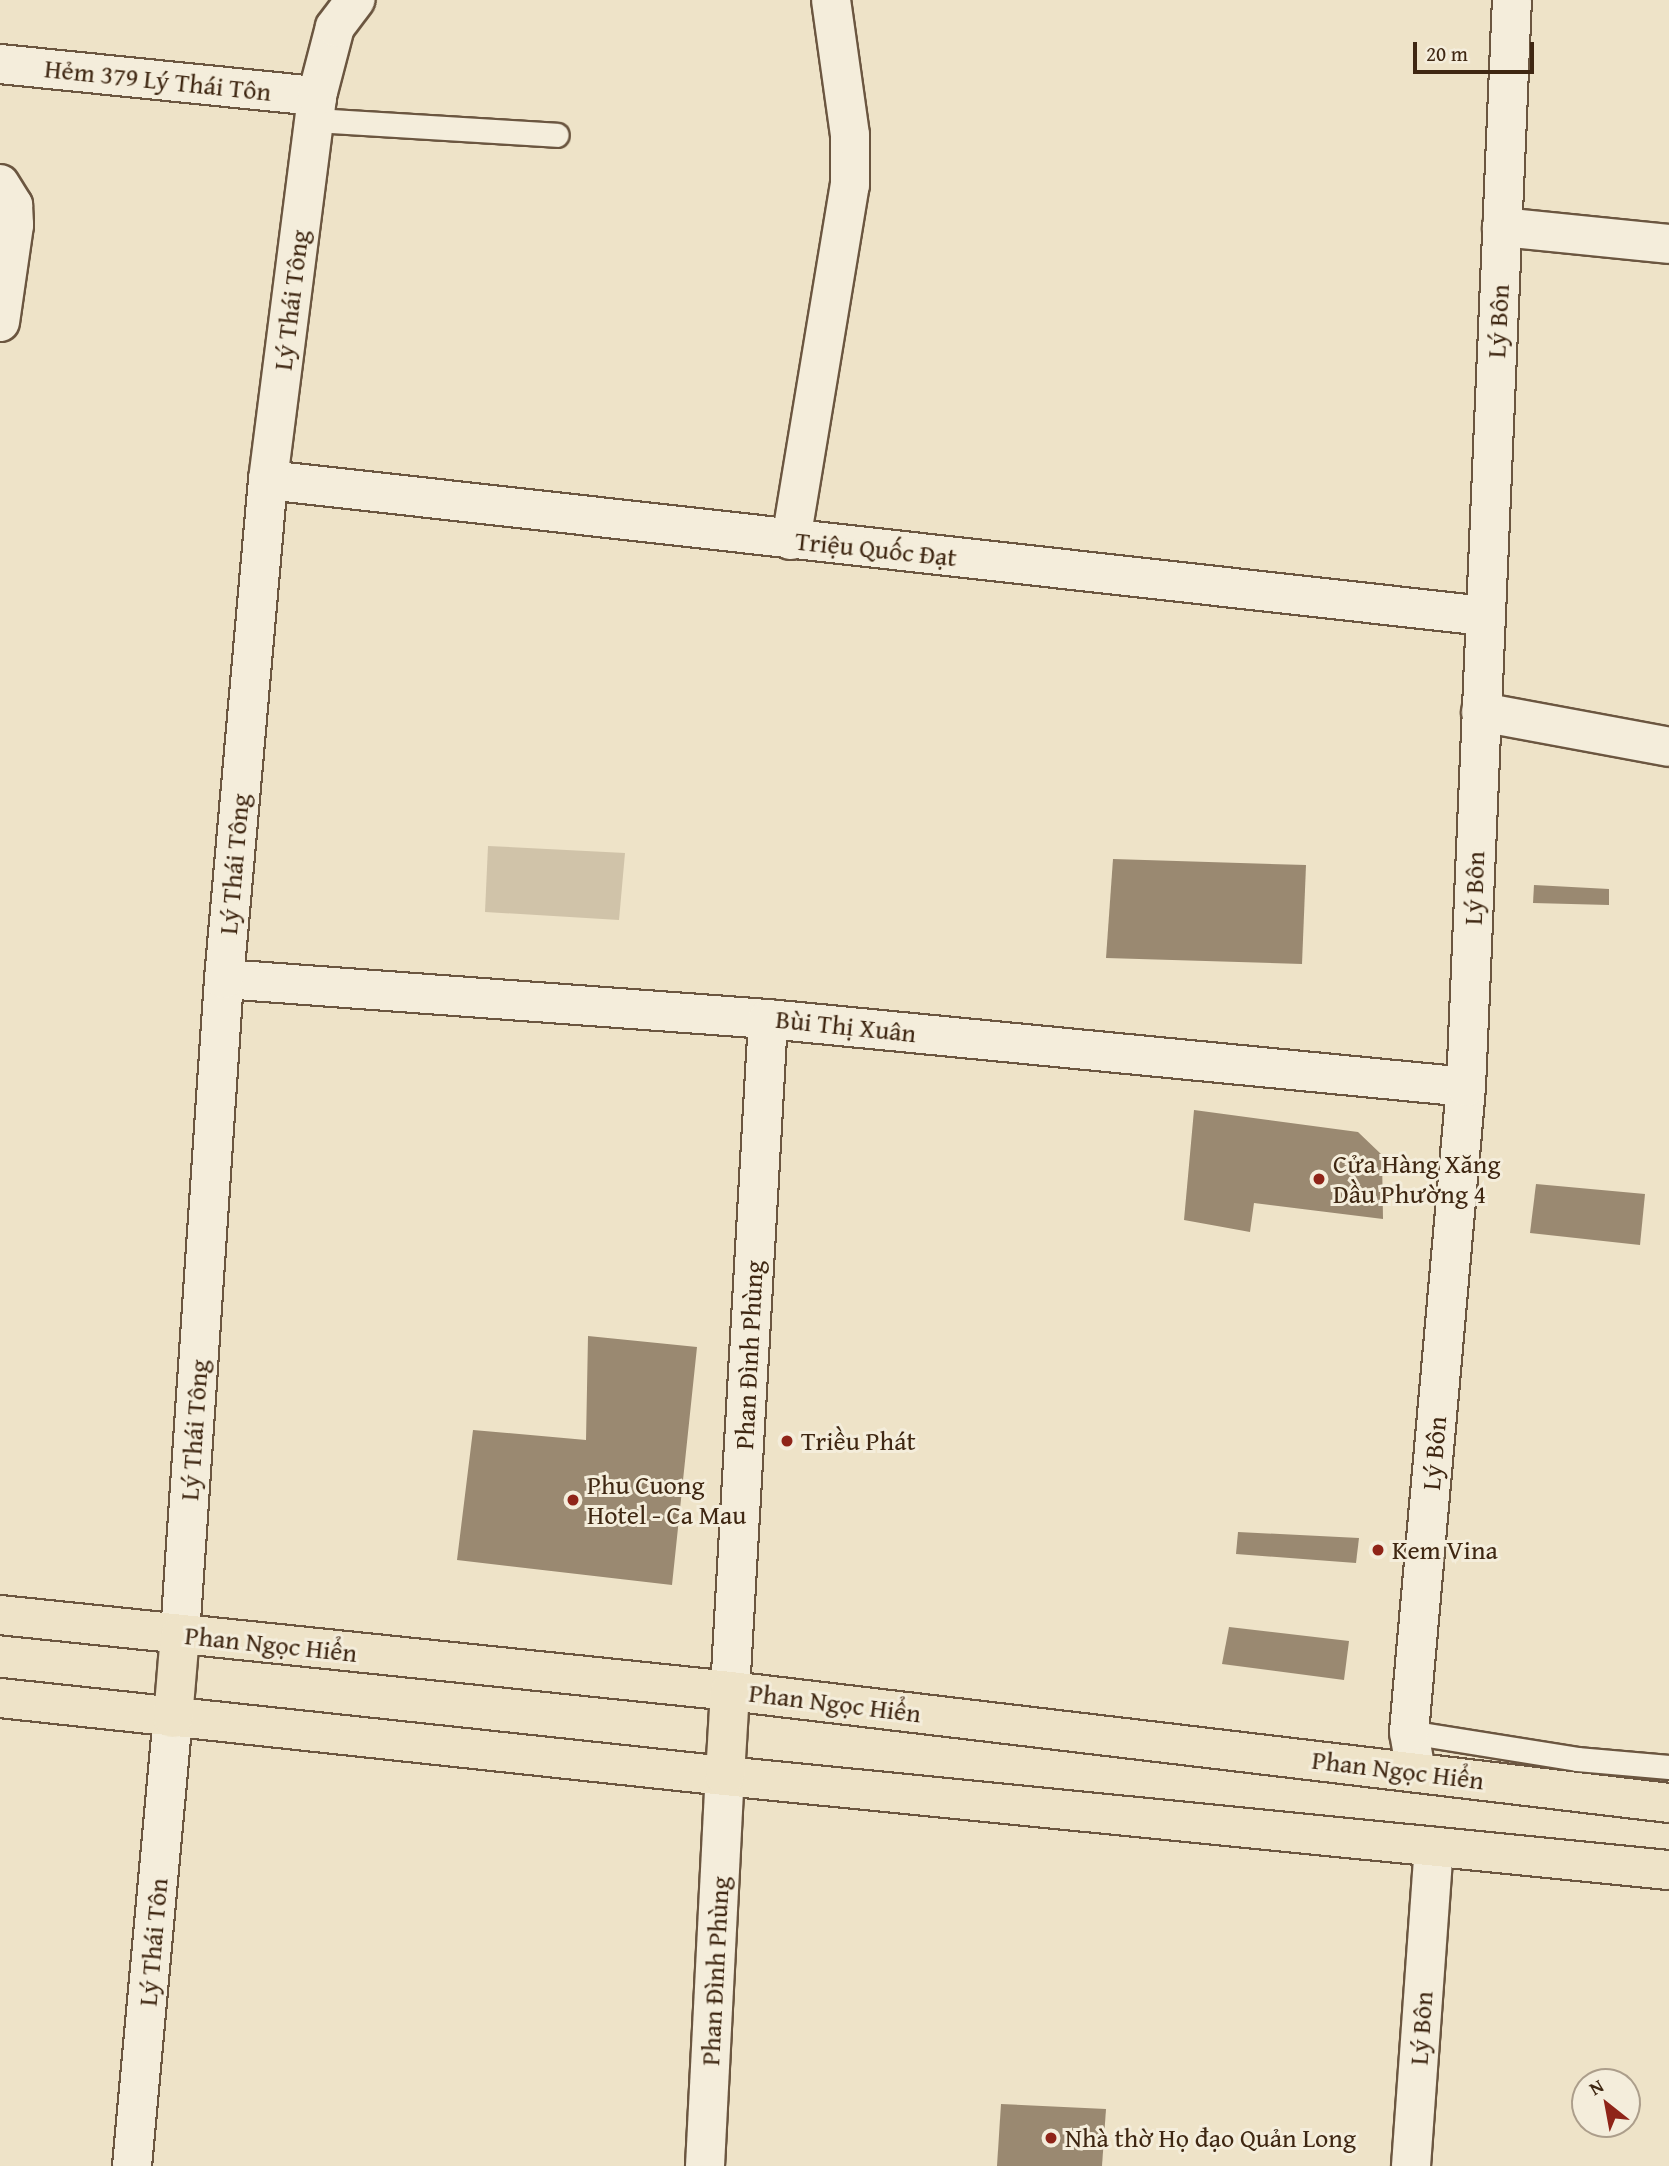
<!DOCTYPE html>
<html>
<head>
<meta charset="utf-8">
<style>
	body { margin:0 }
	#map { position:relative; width:1669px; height:2166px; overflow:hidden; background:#eee3c8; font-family:"Gentium Book Plus",serif }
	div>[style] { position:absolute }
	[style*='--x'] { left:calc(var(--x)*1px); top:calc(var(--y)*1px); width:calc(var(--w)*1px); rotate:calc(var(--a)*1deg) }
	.green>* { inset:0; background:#d0c3a9 }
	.building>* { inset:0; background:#9a8971 }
	.roads { filter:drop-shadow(2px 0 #6b5640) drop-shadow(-2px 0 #6b5640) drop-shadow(0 2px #6b5640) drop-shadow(0 -2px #6b5640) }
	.service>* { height:23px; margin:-11.5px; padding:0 11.5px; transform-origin:11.5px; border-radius:11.5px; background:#f4eddb }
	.minor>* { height:38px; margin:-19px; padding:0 19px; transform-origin:19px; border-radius:19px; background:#f4eddb }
	.tertiary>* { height:38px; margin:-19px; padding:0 19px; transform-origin:19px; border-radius:19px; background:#f4eddb }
	.trunk>* { height:38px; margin:-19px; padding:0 19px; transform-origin:19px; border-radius:19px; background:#eee3c8 }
	.dots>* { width:19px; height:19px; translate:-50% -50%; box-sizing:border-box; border:4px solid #f4eddb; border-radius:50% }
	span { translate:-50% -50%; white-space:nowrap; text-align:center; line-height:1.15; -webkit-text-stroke:6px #f4eddb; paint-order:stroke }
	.street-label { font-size:26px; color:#3f2712 }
	.poi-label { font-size:26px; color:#3f2712 }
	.left { translate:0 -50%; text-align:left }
	.north { position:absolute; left:1571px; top:2068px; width:70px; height:70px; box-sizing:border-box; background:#f4eddb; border:2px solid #ac9e8b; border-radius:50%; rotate:329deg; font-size:19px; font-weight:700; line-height:28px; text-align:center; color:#3f2712 }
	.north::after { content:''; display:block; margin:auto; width:24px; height:32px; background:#8f2418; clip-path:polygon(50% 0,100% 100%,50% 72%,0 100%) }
	.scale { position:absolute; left:1413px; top:42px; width:121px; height:32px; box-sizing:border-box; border:4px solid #3f2712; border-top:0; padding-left:9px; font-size:21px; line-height:24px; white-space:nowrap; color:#3f2712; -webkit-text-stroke:5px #f4eddb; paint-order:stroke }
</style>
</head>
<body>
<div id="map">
	<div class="green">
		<i style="clip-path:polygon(488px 846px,625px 853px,619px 920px,485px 912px)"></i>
	</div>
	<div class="building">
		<i style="clip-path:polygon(1113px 859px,1306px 865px,1302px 964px,1106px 958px)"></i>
		<i style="clip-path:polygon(1534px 885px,1609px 889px,1609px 905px,1533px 903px)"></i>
		<i style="clip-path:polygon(1194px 1110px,1358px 1132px,1382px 1155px,1383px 1219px,1254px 1203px,1250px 1232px,1184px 1220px)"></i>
		<i style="clip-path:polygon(1536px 1184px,1645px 1194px,1640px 1245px,1530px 1233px)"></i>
		<i style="clip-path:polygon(588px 1336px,697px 1347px,672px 1585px,457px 1560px,473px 1430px,586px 1440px)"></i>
		<i style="clip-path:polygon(1238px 1532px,1359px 1538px,1356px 1563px,1236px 1554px)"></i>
		<i style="clip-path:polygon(1229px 1627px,1349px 1641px,1344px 1680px,1222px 1664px)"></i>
		<i style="clip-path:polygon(1001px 2104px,1106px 2109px,1102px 2166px,997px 2166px)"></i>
	</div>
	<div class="roads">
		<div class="service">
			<i style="--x:314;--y:120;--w:243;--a:3.5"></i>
			<i style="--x:1409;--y:1732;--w:170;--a:9.1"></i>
			<i style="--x:1577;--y:1759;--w:92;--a:5"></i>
		</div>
		<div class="minor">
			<i style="--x:0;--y:64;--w:319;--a:5.8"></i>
			<i style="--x:0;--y:184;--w:25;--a:58"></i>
			<i style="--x:13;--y:205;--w:20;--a:87"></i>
			<i style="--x:14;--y:225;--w:98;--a:98.2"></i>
			<i style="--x:1502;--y:227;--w:168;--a:5.8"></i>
			<i style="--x:268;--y:480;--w:1225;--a:6.38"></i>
			<i style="--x:791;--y:540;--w:360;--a:-80.6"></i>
			<i style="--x:850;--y:185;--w:50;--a:-90"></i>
			<i style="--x:850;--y:135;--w:136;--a:-98"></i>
			<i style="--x:1481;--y:712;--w:191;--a:10.5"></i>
			<i style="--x:224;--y:979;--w:545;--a:4.21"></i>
			<i style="--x:768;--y:1019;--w:701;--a:5.56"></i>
			<i style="--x:180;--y:1635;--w:657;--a:-86.16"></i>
			<i style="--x:224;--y:979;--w:501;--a:-84.96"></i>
			<i style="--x:268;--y:480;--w:387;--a:-82.7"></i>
			<i style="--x:317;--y:96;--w:71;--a:-75.4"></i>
			<i style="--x:335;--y:27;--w:34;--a:-53"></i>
			<i style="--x:730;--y:1691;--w:673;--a:-86.76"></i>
			<i style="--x:132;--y:2166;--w:450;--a:-84.8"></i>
			<i style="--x:705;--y:2166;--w:391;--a:-87.1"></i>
		</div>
		<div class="tertiary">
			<i style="--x:1416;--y:1772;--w:41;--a:-99.9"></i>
			<i style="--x:1409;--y:1732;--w:648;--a:-84.95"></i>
			<i style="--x:1466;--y:1087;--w:1088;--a:-87.58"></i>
			<i style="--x:1411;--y:2166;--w:320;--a:-85.9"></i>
		</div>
		<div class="trunk">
			<i style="--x:0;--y:1615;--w:734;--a:5.94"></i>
			<i style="--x:730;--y:1691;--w:946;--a:6.8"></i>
			<i style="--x:0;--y:1698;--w:729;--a:6.14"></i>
			<i style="--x:725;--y:1776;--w:949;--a:5.69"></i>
			<i style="--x:173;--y:1718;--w:83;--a:-85.2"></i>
			<i style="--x:725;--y:1776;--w:85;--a:-86.6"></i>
		</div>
	</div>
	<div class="dots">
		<i style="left:1319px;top:1179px;background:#8f2418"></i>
		<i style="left:787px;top:1441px;background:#8f2418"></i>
		<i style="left:573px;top:1500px;background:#8f2418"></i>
		<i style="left:1378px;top:1550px;background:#8f2418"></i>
		<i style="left:1051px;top:2138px;background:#8f2418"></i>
	</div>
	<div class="street-label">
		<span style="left:158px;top:80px;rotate:6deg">Hẻm 379 Lý Thái Tôn</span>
		<span style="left:291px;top:300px;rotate:-83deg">Lý Thái Tông</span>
		<span style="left:1498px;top:321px;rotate:-87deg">Lý Bôn</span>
		<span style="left:876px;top:549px;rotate:6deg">Triệu Quốc Đạt</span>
		<span style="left:234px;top:864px;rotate:-85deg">Lý Thái Tông</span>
		<span style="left:1474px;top:888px;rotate:-88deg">Lý Bôn</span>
		<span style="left:846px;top:1026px;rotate:6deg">Bùi Thị Xuân</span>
		<span style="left:749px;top:1355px;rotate:-87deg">Phan Đình Phùng</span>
		<span style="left:194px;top:1430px;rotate:-86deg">Lý Thái Tông</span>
		<span style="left:1434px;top:1453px;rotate:-85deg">Lý Bôn</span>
		<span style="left:271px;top:1644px;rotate:6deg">Phan Ngọc Hiển</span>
		<span style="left:835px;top:1703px;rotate:7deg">Phan Ngọc Hiển</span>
		<span style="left:1398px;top:1770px;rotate:7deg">Phan Ngọc Hiển</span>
		<span style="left:153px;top:1942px;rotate:-85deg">Lý Thái Tôn</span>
		<span style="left:715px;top:1971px;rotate:-87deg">Phan Đình Phùng</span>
		<span style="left:1421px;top:2028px;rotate:-86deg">Lý Bôn</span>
	</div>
	<div class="poi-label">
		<span class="left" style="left:1333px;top:1179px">Cửa Hàng Xăng<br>Dầu Phường 4</span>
		<span class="left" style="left:801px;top:1441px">Triều Phát</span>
		<span class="left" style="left:587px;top:1500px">Phu Cuong<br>Hotel - Ca Mau</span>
		<span class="left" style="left:1392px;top:1550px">Kem Vina</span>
		<span class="left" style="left:1065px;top:2138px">Nhà thờ Họ đạo Quản Long</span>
	</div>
	<div class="north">N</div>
	<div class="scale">20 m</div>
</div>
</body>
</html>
